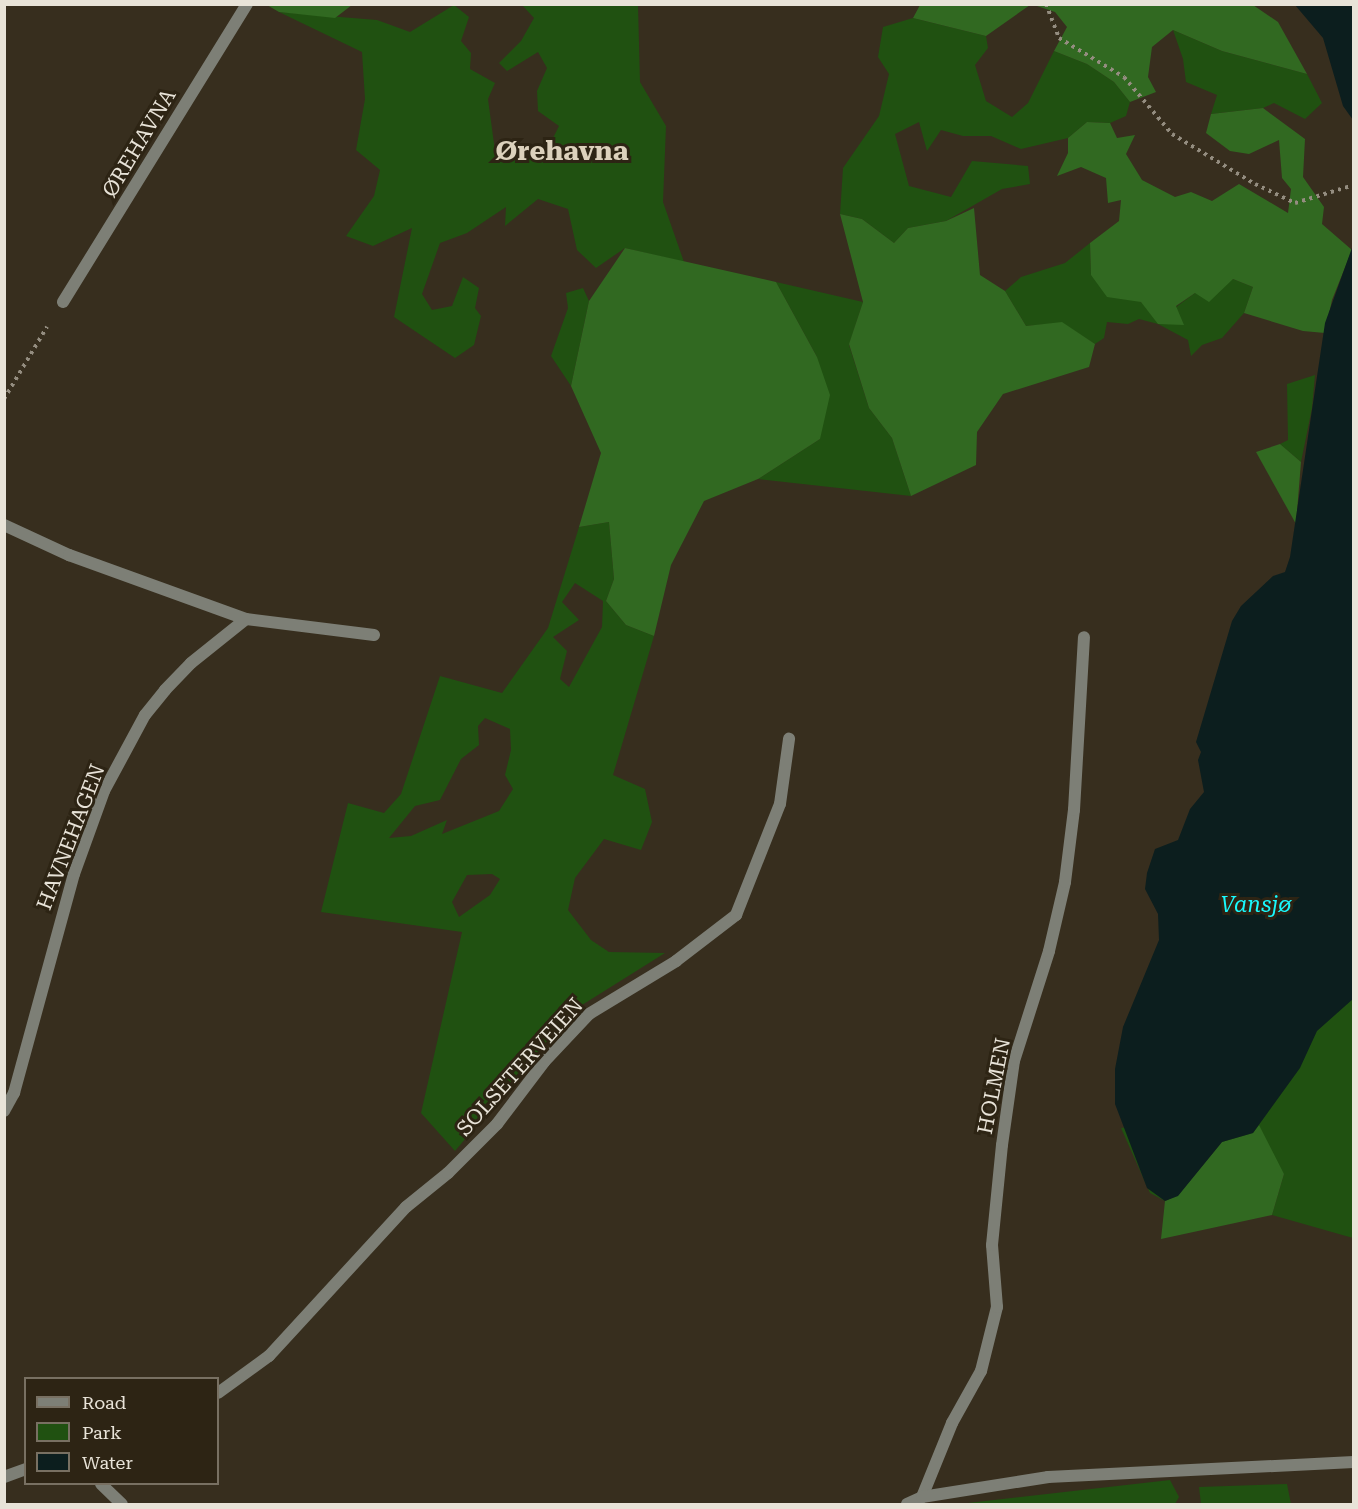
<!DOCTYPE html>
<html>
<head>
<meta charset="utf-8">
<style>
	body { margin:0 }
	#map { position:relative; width:1358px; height:1509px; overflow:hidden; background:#372e1e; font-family:"Roboto Serif",serif }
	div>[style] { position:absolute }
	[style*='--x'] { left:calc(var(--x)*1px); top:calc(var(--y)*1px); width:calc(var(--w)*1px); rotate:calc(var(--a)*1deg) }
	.green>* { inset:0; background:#205111 }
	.forest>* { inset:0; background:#316921 }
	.water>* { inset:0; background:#0c1e1e }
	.path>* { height:4px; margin-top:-2px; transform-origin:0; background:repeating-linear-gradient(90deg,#948d80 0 3px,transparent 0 7.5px) }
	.lane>* { height:12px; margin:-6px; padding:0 6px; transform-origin:6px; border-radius:6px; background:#7d7f76 }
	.street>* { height:12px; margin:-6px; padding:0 6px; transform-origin:6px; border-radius:6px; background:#7d7f76 }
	span { translate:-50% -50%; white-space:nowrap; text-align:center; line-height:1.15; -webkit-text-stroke:6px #2d2414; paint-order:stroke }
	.street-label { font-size:21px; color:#e8e3d8 }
	.water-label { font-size:22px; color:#19f9fd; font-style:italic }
	.district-label { font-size:27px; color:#dcd1bc; font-weight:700 }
	.frame { position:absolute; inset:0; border:6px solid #e8e3d8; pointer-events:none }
	.legend { position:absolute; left:24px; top:1377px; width:195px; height:108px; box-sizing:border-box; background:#2d2414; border:2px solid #787062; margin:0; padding:8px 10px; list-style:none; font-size:18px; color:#e8e3d8 }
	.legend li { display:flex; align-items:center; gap:12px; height:30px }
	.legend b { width:30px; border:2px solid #787062 }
</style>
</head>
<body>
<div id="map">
	<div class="green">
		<i style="clip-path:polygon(454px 5px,469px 17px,461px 41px,471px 53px,470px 69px,495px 83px,488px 99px,495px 151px,543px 158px,559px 126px,538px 111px,537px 91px,547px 68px,538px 52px,507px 71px,499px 63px,521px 41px,534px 18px,522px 5px,638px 5px,640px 82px,666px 126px,663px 202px,684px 262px,625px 248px,596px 268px,577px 250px,568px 209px,538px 199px,505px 226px,506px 207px,467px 233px,440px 243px,422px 294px,432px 310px,452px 306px,463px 277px,479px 288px,475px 308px,481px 316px,474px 345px,455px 358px,394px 317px,412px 228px,373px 246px,346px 236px,374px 196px,380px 170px,356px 150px,365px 99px,362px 52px,279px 12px,377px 20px,410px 32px)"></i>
		<i style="clip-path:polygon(913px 18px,986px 36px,988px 48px,975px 65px,986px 101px,1012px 117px,1028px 103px,1054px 51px,1087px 64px,1114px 82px,1130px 102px,1126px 116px,1110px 123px,1087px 122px,1068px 138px,1021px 149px,991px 136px,963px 136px,941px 130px,927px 151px,919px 122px,895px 134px,909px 186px,951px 197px,972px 161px,1028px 166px,1030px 184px,1002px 189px,946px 221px,908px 228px,894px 243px,862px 219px,840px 214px,843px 168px,879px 116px,889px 74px,878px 57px,883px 27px)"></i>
		<i style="clip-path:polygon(1173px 30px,1222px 51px,1307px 74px,1322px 103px,1305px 119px,1274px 103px,1263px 108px,1211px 114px,1217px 95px,1186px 82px,1183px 59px)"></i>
		<i style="clip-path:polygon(1090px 243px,1091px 275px,1183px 325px,1176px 307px,1195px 293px,1233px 279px,1253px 287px,1244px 313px,1222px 338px,1202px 345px,1191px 356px,1188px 340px,1158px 324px,1139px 319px,1128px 324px,1107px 322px,1104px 338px,1095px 344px,1062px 323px,1026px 326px,1005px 291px,1021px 277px,1065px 263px)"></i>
		<i style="clip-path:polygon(776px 282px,863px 302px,849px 345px,869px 408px,892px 438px,911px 496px,758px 479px,820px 439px,817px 357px)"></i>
		<i style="clip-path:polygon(583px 288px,589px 301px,571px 386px,551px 356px,568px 308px,566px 293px)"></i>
		<i style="clip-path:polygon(1315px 375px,1312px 408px,1301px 462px,1280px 444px,1288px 440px,1287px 384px)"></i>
		<i style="clip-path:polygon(evenodd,609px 522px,614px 579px,606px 601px,626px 625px,654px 636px,613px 775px,645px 789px,652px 822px,641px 850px,604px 839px,575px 878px,568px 910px,591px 940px,609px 952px,665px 953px,574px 1010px,455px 1151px,421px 1113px,462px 932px,321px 912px,348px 803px,384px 813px,401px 794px,440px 676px,502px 693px,548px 628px,579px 527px,609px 522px,575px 583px,603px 601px,602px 627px,569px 687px,560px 679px,567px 651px,553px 637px,579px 620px,562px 602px,575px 583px,609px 522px,485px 718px,510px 729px,511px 750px,505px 775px,513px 789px,499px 811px,442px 834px,447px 820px,411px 836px,389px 838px,415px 806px,440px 800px,461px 759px,479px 745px,478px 726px,485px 718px,609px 522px,492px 874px,500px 879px,490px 895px,459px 917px,452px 902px,467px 875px,492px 874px)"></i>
		<i style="clip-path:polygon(1353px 965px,1353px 1238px,1272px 1215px,1284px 1174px,1222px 1142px,1184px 1187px,1165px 1201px,1150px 1193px,1121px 1128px,1140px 1125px)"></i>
		<i style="clip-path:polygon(1170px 1480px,1179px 1497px,1175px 1504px,959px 1504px)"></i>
		<i style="clip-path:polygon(1287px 1484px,1291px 1504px,1201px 1504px,1199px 1487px)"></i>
	</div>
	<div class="forest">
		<i style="clip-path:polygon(267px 5px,267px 4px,352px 5px,335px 18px,279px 12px)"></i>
		<i style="clip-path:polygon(920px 5px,920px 4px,1030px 5px,986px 36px,913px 18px)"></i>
		<i style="clip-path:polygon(1034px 5px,1253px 5px,1278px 22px,1307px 74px,1222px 51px,1173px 30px,1152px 47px,1148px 77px,1156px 92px,1130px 102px,1114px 82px,1087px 64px,1054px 51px,1067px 27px,1055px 12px)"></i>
		<i style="clip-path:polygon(1263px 108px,1305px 139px,1303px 177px,1324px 207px,1322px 224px,1352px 250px,1332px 300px,1325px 333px,1303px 331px,1244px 313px,1253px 287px,1233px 279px,1209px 302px,1195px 293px,1176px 306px,1184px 325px,1158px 324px,1141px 302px,1107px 297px,1091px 275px,1090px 243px,1119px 221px,1121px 200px,1108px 203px,1106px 178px,1081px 167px,1057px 176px,1068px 153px,1068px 138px,1087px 122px,1110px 123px,1117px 138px,1135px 135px,1126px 154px,1142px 180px,1175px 197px,1191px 192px,1212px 201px,1239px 184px,1288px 213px,1291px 189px,1282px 178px,1279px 140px,1249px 154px,1230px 151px,1206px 133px,1211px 114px)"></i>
		<i style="clip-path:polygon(974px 208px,980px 275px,1005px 291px,1026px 326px,1062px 322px,1095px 344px,1089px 367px,1003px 394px,977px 432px,976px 465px,911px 496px,892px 438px,869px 408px,849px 344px,863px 302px,840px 214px,862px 219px,894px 243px,908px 228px,946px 221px)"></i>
		<i style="clip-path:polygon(625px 248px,776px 282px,817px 357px,830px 395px,820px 439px,758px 479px,704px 501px,671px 565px,654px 636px,626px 625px,606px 601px,614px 579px,609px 522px,579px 527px,601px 453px,571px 386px,589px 301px)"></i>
		<i style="clip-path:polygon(1280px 444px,1301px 462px,1296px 524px,1256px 452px)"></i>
		<i style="clip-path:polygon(1259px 1125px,1284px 1174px,1272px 1215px,1161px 1239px,1165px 1201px,1178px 1195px,1222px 1142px,1253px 1133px)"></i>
	</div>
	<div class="water">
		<i style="clip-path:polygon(1295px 5px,1353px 5px,1353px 120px,1343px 106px,1323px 38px)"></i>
		<i style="clip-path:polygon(1353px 245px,1353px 999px,1317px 1031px,1300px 1068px,1253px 1133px,1222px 1142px,1178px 1196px,1165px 1201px,1147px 1188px,1115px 1104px,1115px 1069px,1123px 1027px,1159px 940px,1158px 914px,1145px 889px,1147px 873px,1155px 849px,1178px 840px,1190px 809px,1204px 792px,1198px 760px,1201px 752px,1196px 742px,1232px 621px,1241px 606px,1273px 576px,1285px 572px,1290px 557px,1325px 323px)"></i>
	</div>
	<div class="path">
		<i style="--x:1046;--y:4;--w:36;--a:69"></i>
		<i style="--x:1059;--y:38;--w:76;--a:31"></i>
		<i style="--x:1124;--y:77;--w:75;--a:49.9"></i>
		<i style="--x:1172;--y:134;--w:97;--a:31.1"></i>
		<i style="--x:1255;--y:184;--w:44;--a:25.4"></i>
		<i style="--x:1295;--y:203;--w:62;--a:-17"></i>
		<i style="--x:4;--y:399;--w:84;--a:-59.2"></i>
	</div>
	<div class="lane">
		<i style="--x:101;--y:1484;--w:29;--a:44"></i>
	</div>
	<div class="street">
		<i style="--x:63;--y:302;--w:350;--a:-58.3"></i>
		<i style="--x:4;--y:525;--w:72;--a:24.8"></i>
		<i style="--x:69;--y:555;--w:188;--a:19.9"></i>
		<i style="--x:246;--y:619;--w:129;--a:7.1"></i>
		<i style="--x:4;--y:1111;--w:21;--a:-61"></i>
		<i style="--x:14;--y:1093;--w:227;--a:-74.7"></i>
		<i style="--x:74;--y:874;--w:88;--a:-70.1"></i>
		<i style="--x:104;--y:791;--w:86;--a:-61.7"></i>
		<i style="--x:145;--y:715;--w:32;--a:-51"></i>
		<i style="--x:165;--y:690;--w:37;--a:-46"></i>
		<i style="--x:191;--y:663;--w:70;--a:-38.7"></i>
		<i style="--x:218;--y:1393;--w:63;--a:-36"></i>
		<i style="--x:269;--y:1356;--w:202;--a:-47.4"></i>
		<i style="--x:406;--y:1207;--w:54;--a:-39"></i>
		<i style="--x:448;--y:1173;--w:69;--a:-45"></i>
		<i style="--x:497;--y:1124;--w:78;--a:-52.8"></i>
		<i style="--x:544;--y:1062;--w:66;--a:-46.8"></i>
		<i style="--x:589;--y:1014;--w:102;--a:-31.3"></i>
		<i style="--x:676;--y:961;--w:76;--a:-37.5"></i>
		<i style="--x:736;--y:915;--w:119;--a:-68.4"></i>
		<i style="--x:780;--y:804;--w:66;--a:-82.1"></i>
		<i style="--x:4;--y:1477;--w:23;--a:-20"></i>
		<i style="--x:922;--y:1497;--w:80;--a:-67.9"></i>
		<i style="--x:952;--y:1423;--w:60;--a:-60.9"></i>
		<i style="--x:981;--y:1371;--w:66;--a:-76"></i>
		<i style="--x:997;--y:1307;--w:62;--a:-94.6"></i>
		<i style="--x:992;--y:1245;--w:100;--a:-84.3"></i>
		<i style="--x:1002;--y:1145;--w:85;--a:-81.9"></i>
		<i style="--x:1014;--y:1061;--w:115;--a:-72.3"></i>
		<i style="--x:1049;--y:951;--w:71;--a:-76.9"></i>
		<i style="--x:1065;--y:882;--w:73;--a:-82.9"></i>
		<i style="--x:1074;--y:810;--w:173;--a:-86.7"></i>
		<i style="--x:907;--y:1504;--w:17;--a:-25"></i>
		<i style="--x:922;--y:1497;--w:128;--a:-9"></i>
		<i style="--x:1048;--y:1477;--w:306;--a:-2.8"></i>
	</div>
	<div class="street-label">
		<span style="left:139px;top:143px;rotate:-59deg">ØREHAVNA</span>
		<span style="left:71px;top:837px;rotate:-69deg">HAVNEHAGEN</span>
		<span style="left:520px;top:1067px;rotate:-48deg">SOLSETERVEIEN</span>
		<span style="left:994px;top:1086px;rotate:-79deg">HOLMEN</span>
	</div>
	<div class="water-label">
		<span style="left:1256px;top:905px">Vansjø</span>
	</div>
	<div class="district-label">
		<span style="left:562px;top:152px">Ørehavna</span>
	</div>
	<div class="frame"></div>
	<ul class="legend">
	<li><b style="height:8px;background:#7d7f76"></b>Road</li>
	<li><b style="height:16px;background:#205111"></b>Park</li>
	<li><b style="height:16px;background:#0c1e1e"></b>Water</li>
	</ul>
</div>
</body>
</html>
